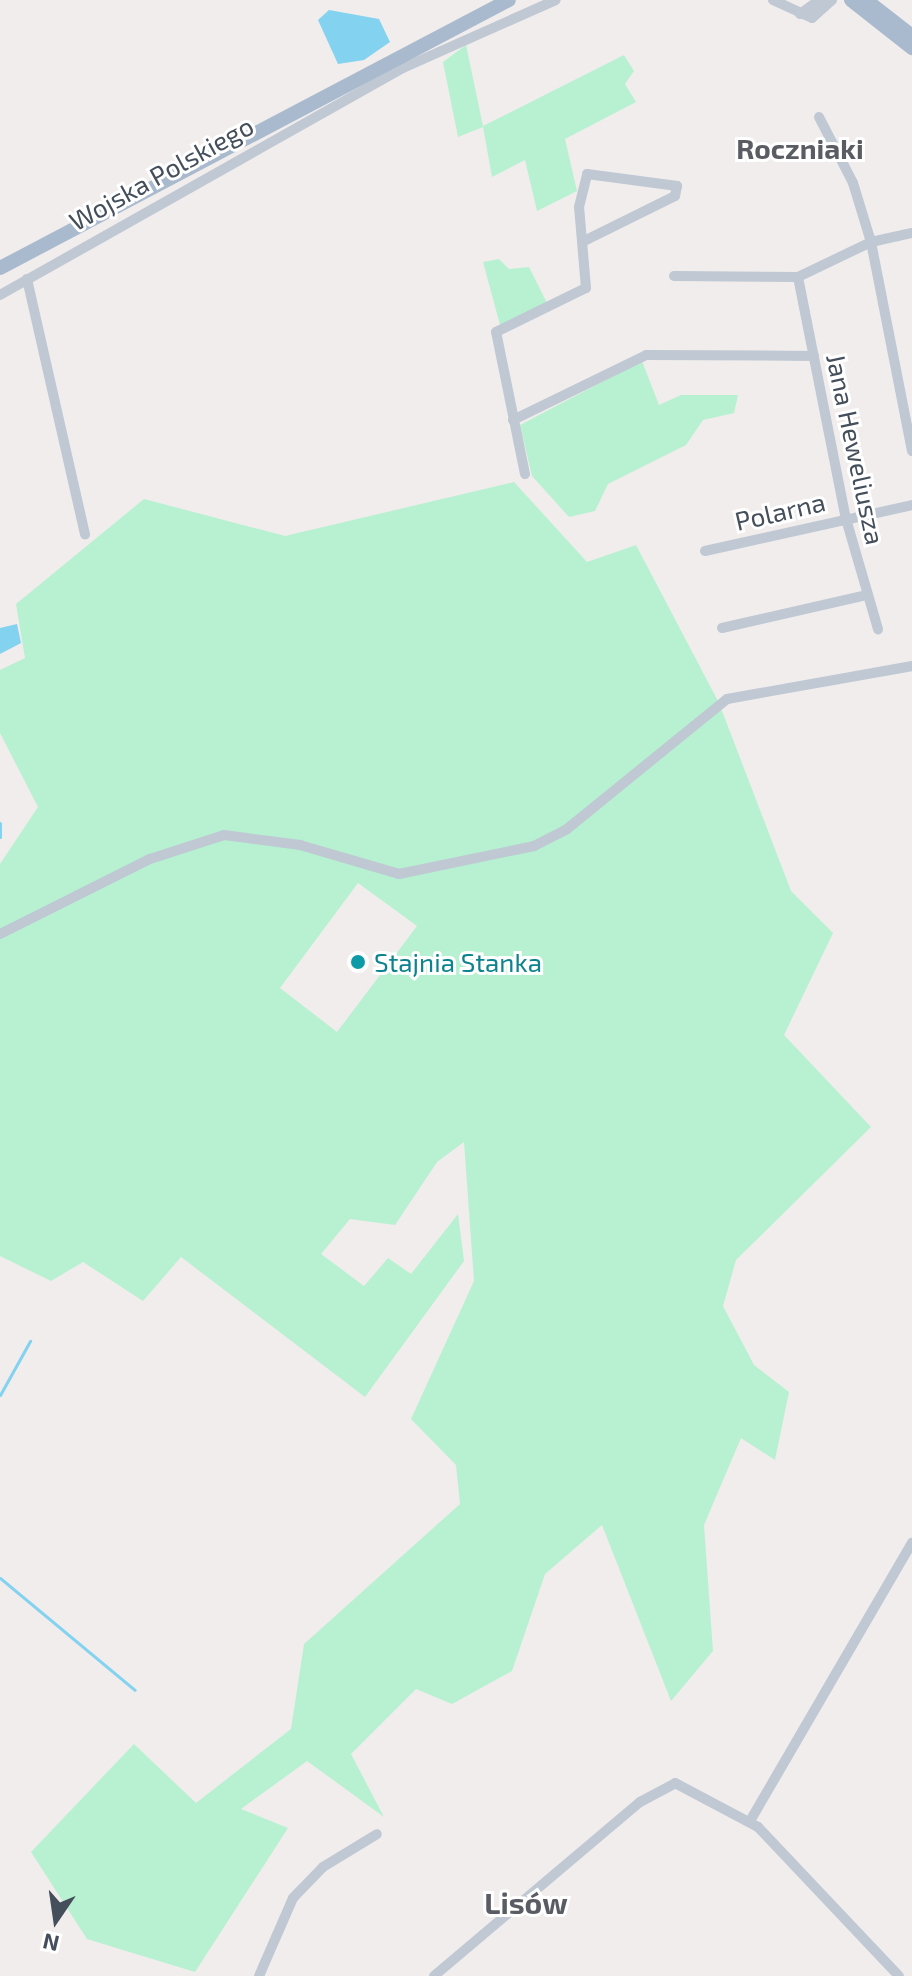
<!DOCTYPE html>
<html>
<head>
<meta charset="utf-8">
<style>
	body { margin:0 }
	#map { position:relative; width:912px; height:1976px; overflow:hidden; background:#f0edec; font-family:"Exo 2",sans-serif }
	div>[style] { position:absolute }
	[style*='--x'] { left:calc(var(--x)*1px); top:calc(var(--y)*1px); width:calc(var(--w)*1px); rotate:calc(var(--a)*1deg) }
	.green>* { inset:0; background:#b7f1d1 }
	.water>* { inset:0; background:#82d2f0 }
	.stream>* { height:3px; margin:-1.5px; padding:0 1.5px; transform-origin:1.5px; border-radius:1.5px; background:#82d2f0 }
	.minor>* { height:10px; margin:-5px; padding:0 5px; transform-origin:5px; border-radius:5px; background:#bfc8d3 }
	.major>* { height:14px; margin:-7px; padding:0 7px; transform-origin:7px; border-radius:7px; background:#aabace }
	.dots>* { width:22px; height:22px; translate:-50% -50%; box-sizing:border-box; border:4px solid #fff; border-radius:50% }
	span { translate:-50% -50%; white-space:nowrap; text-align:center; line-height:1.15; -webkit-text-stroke:6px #fff; paint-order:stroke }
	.street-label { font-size:26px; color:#444f5b }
	.culture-label { font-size:26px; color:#0d838f }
	.left { translate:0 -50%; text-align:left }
	.neighbourhood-label { font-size:28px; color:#595c62; font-weight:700 }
	.quarter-label { font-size:30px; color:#595c62; font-weight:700 }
	.north { position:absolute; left:16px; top:1880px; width:80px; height:80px; -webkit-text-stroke:6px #fff; paint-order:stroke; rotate:193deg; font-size:22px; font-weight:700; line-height:32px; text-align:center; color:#444f5b }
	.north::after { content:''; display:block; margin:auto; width:28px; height:36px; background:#444f5b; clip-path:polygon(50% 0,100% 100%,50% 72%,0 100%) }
</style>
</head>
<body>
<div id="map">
	<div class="green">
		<i style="clip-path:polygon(466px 45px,483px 126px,624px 55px,634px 71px,625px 84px,636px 102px,565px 139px,577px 191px,537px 211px,525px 160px,492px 177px,483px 127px,458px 137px,443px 62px)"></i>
		<i style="clip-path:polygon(499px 259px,509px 269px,529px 267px,547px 303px,500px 325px,483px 262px)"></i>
		<i style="clip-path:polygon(642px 361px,659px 405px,681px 395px,738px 395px,734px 413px,703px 420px,686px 445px,608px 484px,595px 511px,569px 517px,532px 476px,520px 425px)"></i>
		<i style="clip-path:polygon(evenodd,514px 482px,587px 562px,636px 545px,719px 703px,791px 891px,833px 933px,784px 1035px,871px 1127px,736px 1260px,723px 1306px,754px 1365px,789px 1392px,775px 1460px,741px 1438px,704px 1525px,713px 1651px,671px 1701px,602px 1525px,545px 1574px,512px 1671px,452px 1704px,416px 1689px,351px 1754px,384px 1817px,307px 1761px,241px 1809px,288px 1828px,195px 1972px,87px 1939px,31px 1852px,134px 1744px,196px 1803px,291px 1729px,304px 1644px,460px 1504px,456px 1465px,411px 1419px,474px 1281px,464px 1142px,437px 1162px,395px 1225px,350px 1219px,321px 1254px,364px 1286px,388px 1258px,411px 1274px,458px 1214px,464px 1261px,365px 1397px,181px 1257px,143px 1301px,83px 1262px,51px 1281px,0 1256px,0 864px,38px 807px,0 733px,0 670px,25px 658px,16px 604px,144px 499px,285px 536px,514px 482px,358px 883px,417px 926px,337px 1032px,280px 988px,358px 883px)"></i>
	</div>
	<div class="water">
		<i style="clip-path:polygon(329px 10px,379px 19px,390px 42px,364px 60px,338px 64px,318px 20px)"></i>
		<i style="clip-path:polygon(17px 624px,21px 643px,0 654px,0 628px)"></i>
	</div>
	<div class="stream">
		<i style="--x:0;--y:823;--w:14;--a:90"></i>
		<i style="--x:0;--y:1395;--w:62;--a:-60.9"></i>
		<i style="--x:0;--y:1578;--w:175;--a:39.7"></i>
	</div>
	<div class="minor">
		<i style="--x:773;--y:0;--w:43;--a:24.8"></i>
		<i style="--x:812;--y:18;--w:27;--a:-42"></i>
		<i style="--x:800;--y:14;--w:24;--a:-36"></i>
		<i style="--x:819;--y:117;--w:74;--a:62.7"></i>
		<i style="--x:853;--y:183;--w:62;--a:73"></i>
		<i style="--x:871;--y:242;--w:213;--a:78.9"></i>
		<i style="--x:674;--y:276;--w:124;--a:0.5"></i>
		<i style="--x:798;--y:277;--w:81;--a:-25.6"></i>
		<i style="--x:871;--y:242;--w:42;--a:-12.4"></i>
		<i style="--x:798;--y:277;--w:247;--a:78.8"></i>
		<i style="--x:846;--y:519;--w:115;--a:73.8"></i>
		<i style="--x:27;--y:279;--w:262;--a:77.2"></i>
		<i style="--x:0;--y:295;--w:463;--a:-29.4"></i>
		<i style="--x:403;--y:68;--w:167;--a:-24"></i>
		<i style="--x:513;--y:420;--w:148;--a:-26"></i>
		<i style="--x:646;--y:355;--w:168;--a:0.3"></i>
		<i style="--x:525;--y:474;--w:145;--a:-101.5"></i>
		<i style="--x:496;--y:332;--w:100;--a:-26.1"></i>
		<i style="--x:586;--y:288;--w:81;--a:-94.9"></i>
		<i style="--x:579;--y:207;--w:34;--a:-76"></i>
		<i style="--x:587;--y:174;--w:91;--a:7.6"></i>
		<i style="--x:677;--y:186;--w:10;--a:101"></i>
		<i style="--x:675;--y:196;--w:102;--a:153.7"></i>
		<i style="--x:705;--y:551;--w:212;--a:-12.5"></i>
		<i style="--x:722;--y:628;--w:149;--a:-12.8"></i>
		<i style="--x:0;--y:934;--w:168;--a:-26.6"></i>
		<i style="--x:150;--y:859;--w:78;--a:-18"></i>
		<i style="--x:224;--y:835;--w:77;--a:7.5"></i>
		<i style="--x:300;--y:845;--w:103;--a:16.3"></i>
		<i style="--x:399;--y:874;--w:138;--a:-11.7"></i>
		<i style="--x:534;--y:846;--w:37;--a:-27"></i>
		<i style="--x:567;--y:829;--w:206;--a:-39.1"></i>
		<i style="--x:727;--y:699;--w:188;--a:-10.1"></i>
		<i style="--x:750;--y:1821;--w:322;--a:-59.8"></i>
		<i style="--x:259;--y:1976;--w:85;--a:-66.4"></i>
		<i style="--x:293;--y:1898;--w:43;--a:-45.9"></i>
		<i style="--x:323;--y:1867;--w:63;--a:-31.4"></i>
		<i style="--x:434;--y:1976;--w:270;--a:-40.2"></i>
		<i style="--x:640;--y:1802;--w:40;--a:-28"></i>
		<i style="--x:675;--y:1783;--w:94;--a:27.9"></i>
		<i style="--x:758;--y:1827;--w:205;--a:46.6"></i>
	</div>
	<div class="major">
		<i style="--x:851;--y:0;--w:78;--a:38.2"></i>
		<i style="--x:866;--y:0;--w:58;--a:38"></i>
		<i style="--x:0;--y:268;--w:575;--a:-27.77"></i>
	</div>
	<div class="dots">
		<i style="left:358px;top:962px;background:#0f9aa8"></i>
	</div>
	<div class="street-label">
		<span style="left:161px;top:173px;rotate:-29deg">Wojska Polskiego</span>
		<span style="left:856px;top:449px;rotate:78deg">Jana Heweliusza</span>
		<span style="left:780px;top:511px;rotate:-13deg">Polarna</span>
	</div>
	<div class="culture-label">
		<span class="left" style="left:374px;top:962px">Stajnia Stanka</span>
	</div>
	<div class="neighbourhood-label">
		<span style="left:800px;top:148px">Roczniaki</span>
	</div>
	<div class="quarter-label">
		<span style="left:526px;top:1902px">Lisów</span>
	</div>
	<div class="north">N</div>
</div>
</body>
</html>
